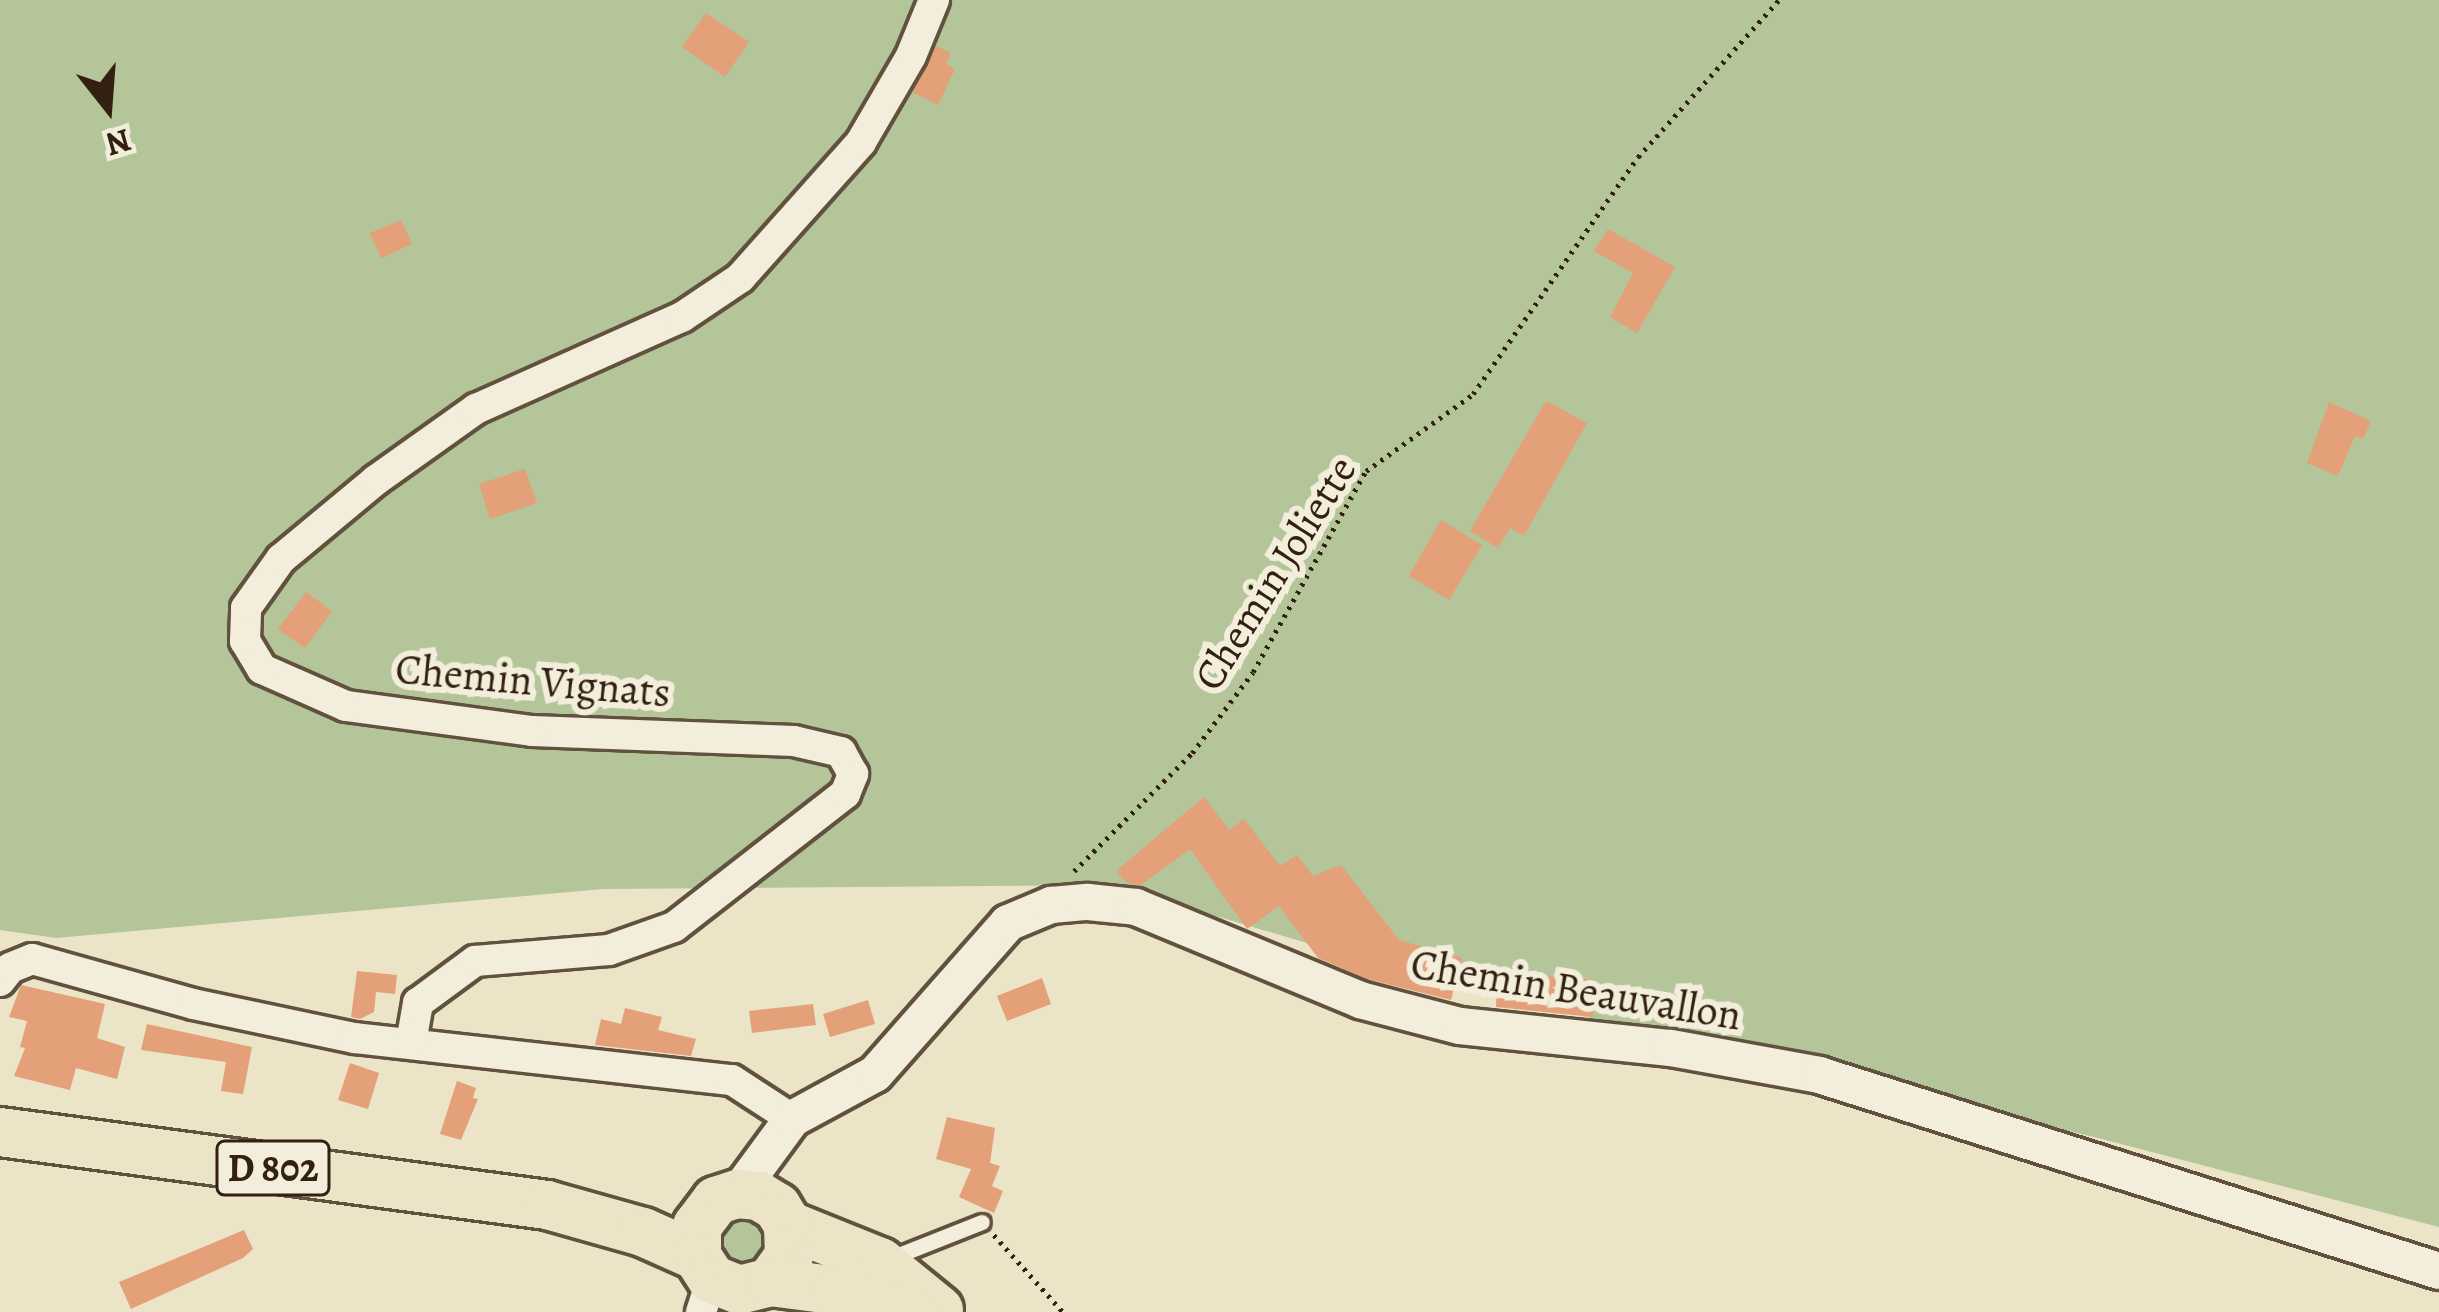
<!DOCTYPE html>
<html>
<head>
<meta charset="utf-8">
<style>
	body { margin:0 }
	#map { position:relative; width:2439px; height:1312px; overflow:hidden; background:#ece4c7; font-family:Alegreya,serif }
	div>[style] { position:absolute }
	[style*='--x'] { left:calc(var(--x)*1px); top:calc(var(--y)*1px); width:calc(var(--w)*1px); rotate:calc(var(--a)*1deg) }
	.green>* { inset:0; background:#b3c599 }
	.building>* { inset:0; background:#e4a079 }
	.path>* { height:4.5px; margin-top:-2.25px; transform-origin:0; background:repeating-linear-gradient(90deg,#332010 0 3px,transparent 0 9px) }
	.roads { filter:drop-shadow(3px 0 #61513e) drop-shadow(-3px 0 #61513e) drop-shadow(0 3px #61513e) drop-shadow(0 -3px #61513e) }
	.service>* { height:15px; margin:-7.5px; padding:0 7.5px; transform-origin:7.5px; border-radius:7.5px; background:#f3eddb }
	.minor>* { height:30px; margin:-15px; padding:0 15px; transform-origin:15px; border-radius:15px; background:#f3eddb }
	.tertiary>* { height:36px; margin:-18px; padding:0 18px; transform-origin:18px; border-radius:18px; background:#f3eddb }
	.primary>* { height:48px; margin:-24px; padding:0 24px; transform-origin:24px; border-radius:24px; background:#ece4c7 }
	span { translate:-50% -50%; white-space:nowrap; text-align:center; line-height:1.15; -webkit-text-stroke:12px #f3eddb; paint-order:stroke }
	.shield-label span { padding:3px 9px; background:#f3eddb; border:3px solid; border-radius:9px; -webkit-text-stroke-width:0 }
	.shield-label { font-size:39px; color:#332010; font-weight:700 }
	.street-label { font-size:42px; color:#332010 }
	.north { position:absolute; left:48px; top:48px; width:120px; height:120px; -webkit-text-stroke:9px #f3eddb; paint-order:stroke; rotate:163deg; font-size:33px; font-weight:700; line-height:48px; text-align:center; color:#332010 }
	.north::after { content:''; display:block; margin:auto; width:42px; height:54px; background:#332010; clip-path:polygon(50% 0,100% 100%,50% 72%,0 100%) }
</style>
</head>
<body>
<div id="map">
	<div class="green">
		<i style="clip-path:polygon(0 0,2439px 0,2439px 1227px,2098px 1138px,1431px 980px,1112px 885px,603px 889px,56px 938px,0 930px)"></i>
		<i style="clip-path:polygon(746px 1211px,768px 1221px,776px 1244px,743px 1274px,721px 1263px,713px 1241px,723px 1219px)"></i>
	</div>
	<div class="building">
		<i style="clip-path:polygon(706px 13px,749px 42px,725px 77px,682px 47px)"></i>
		<i style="clip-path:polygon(936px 46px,951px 53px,946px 64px,955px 69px,938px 105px,912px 92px)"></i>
		<i style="clip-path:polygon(401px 220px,412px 244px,381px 258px,370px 233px)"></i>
		<i style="clip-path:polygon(1608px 229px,1675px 267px,1637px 333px,1610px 317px,1633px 273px,1594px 251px)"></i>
		<i style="clip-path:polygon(1546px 401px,1587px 423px,1524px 536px,1510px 528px,1498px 548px,1470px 531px)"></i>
		<i style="clip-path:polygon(2329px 402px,2371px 421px,2363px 439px,2355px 436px,2338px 476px,2307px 463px)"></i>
		<i style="clip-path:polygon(525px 469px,537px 503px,490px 519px,479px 484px)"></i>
		<i style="clip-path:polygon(1441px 520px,1482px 545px,1449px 600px,1409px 576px)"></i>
		<i style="clip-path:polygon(306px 592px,332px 611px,305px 648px,278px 629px)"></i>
		<i style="clip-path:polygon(1204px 797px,1229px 830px,1244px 819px,1280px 866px,1297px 855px,1313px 876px,1341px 865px,1399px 940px,1462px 958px,1451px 1000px,1367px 979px,1318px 958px,1279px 906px,1247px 929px,1190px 849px,1141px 885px,1127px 883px,1116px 871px)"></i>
		<i style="clip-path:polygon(357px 971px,397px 975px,395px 994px,376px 992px,374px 1012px,360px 1019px,351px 1017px)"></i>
		<i style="clip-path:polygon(1497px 973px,1595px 980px,1593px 1017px,1496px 1007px)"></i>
		<i style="clip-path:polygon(1042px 978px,1051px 1004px,1007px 1021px,997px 996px)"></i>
		<i style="clip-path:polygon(21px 985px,105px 1004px,97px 1038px,125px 1047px,117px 1079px,76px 1068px,70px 1090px,14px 1076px,25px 1048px,20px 1047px,27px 1021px,9px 1017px)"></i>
		<i style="clip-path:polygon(868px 1000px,875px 1024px,830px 1037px,823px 1014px)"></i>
		<i style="clip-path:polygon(813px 1004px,816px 1025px,752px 1033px,749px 1011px)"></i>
		<i style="clip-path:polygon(625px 1008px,662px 1017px,658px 1030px,696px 1039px,691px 1056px,595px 1045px,601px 1019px,621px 1024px)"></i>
		<i style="clip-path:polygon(147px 1024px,252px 1047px,243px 1094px,221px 1091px,226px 1062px,141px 1050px)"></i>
		<i style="clip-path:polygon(350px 1063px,379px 1073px,368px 1109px,338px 1100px)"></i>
		<i style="clip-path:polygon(457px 1081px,476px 1088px,473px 1098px,478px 1099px,461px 1140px,440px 1134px)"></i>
		<i style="clip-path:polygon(947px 1117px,995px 1128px,990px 1163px,1000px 1166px,992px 1186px,1003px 1191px,994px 1213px,959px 1197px,971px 1169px,936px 1159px)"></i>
		<i style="clip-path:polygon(244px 1230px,253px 1249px,243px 1258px,131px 1309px,119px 1282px)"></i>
	</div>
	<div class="path">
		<i style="--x:1074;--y:871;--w:167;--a:-45"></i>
		<i style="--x:1192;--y:753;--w:101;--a:-53"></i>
		<i style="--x:1253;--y:672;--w:231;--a:-60.7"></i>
		<i style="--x:1366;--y:471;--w:132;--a:-35.7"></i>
		<i style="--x:1473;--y:394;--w:289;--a:-55.2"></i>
		<i style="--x:1638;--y:157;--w:211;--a:-48.1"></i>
		<i style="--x:994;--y:1235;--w:103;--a:48.1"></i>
	</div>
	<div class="roads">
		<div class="service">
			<i style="--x:886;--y:1260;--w:103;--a:-21.6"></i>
		</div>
		<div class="minor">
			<i style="--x:0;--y:981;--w:16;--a:-52"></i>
			<i style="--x:10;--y:968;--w:24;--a:-22"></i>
			<i style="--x:32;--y:959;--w:167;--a:15.6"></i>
			<i style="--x:193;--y:1004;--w:166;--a:11.9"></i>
			<i style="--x:355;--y:1038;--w:379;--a:6.4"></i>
			<i style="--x:732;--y:1080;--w:72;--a:33"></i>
			<i style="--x:411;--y:1043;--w:41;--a:-80.1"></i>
			<i style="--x:418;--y:1003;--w:71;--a:-36.4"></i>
			<i style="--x:475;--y:961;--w:134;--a:-4.7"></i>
			<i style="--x:609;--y:950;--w:69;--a:-19.5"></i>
			<i style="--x:674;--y:927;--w:217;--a:-37.9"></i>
			<i style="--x:845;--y:794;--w:22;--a:-68"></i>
			<i style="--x:853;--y:774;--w:25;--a:-119"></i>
			<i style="--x:841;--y:752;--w:48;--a:-166.8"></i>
			<i style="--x:794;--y:741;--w:262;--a:-177.8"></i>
			<i style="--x:532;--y:731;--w:188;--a:-172.3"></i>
			<i style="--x:346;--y:706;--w:92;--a:-156.2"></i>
			<i style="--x:262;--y:669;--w:33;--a:-121"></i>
			<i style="--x:245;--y:641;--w:33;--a:-88"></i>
			<i style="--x:246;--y:608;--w:60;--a:-54.5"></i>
			<i style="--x:281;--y:559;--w:124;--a:-39.7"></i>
			<i style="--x:376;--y:480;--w:123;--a:-35.4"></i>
			<i style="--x:476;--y:409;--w:226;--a:-24.1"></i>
			<i style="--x:682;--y:317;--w:70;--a:-33.9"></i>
			<i style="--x:740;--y:278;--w:182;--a:-48.3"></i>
			<i style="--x:861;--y:142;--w:99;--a:-59.8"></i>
			<i style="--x:911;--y:56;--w:61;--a:-67.7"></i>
			<i style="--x:701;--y:1312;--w:35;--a:-72"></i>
		</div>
		<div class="tertiary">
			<i style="--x:737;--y:1194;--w:93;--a:-53.7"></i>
			<i style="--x:792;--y:1119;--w:94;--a:-28.5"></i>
			<i style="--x:875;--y:1074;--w:201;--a:-48.6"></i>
			<i style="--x:1008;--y:923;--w:47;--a:-22.7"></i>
			<i style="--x:1051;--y:905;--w:37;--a:-5"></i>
			<i style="--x:1088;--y:902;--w:48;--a:5.9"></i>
			<i style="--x:1136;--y:907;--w:243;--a:22.5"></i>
			<i style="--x:1360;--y:1000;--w:103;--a:14.6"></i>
			<i style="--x:1460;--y:1026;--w:212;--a:6"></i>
			<i style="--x:1671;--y:1048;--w:150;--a:10.3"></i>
			<i style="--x:1819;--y:1075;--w:650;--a:17.54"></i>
		</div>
		<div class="primary">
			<i style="--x:0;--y:1132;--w:552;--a:7.6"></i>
			<i style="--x:547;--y:1205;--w:100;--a:15.7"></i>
			<i style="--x:643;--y:1232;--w:59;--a:24"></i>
			<i style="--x:788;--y:1225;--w:99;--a:21.9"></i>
			<i style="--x:880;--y:1262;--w:76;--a:39.1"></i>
			<i style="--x:770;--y:1282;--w:32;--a:-54"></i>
			<i style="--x:789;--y:1256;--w:31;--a:-92"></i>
			<i style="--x:788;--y:1225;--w:21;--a:-121"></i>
			<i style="--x:777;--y:1207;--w:21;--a:-149"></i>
			<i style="--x:759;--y:1196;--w:22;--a:-175"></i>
			<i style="--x:737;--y:1194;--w:22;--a:162"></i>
			<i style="--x:716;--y:1201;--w:31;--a:127"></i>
			<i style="--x:697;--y:1226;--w:30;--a:90"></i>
			<i style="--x:697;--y:1256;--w:27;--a:57"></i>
			<i style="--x:712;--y:1279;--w:29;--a:22"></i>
			<i style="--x:739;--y:1290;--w:32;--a:-14"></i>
			<i style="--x:770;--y:1282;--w:70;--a:7.4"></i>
			<i style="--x:839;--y:1291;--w:77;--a:15.8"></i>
		</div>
	</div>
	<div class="shield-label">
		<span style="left:273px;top:1168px">D 802</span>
	</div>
	<div class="street-label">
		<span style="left:1275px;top:573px;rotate:-58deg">Chemin Joliette</span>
		<span style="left:533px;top:681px;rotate:5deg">Chemin Vignats</span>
		<span style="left:1576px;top:990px;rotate:9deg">Chemin Beauvallon</span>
	</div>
	<div class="north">N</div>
</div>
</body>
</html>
